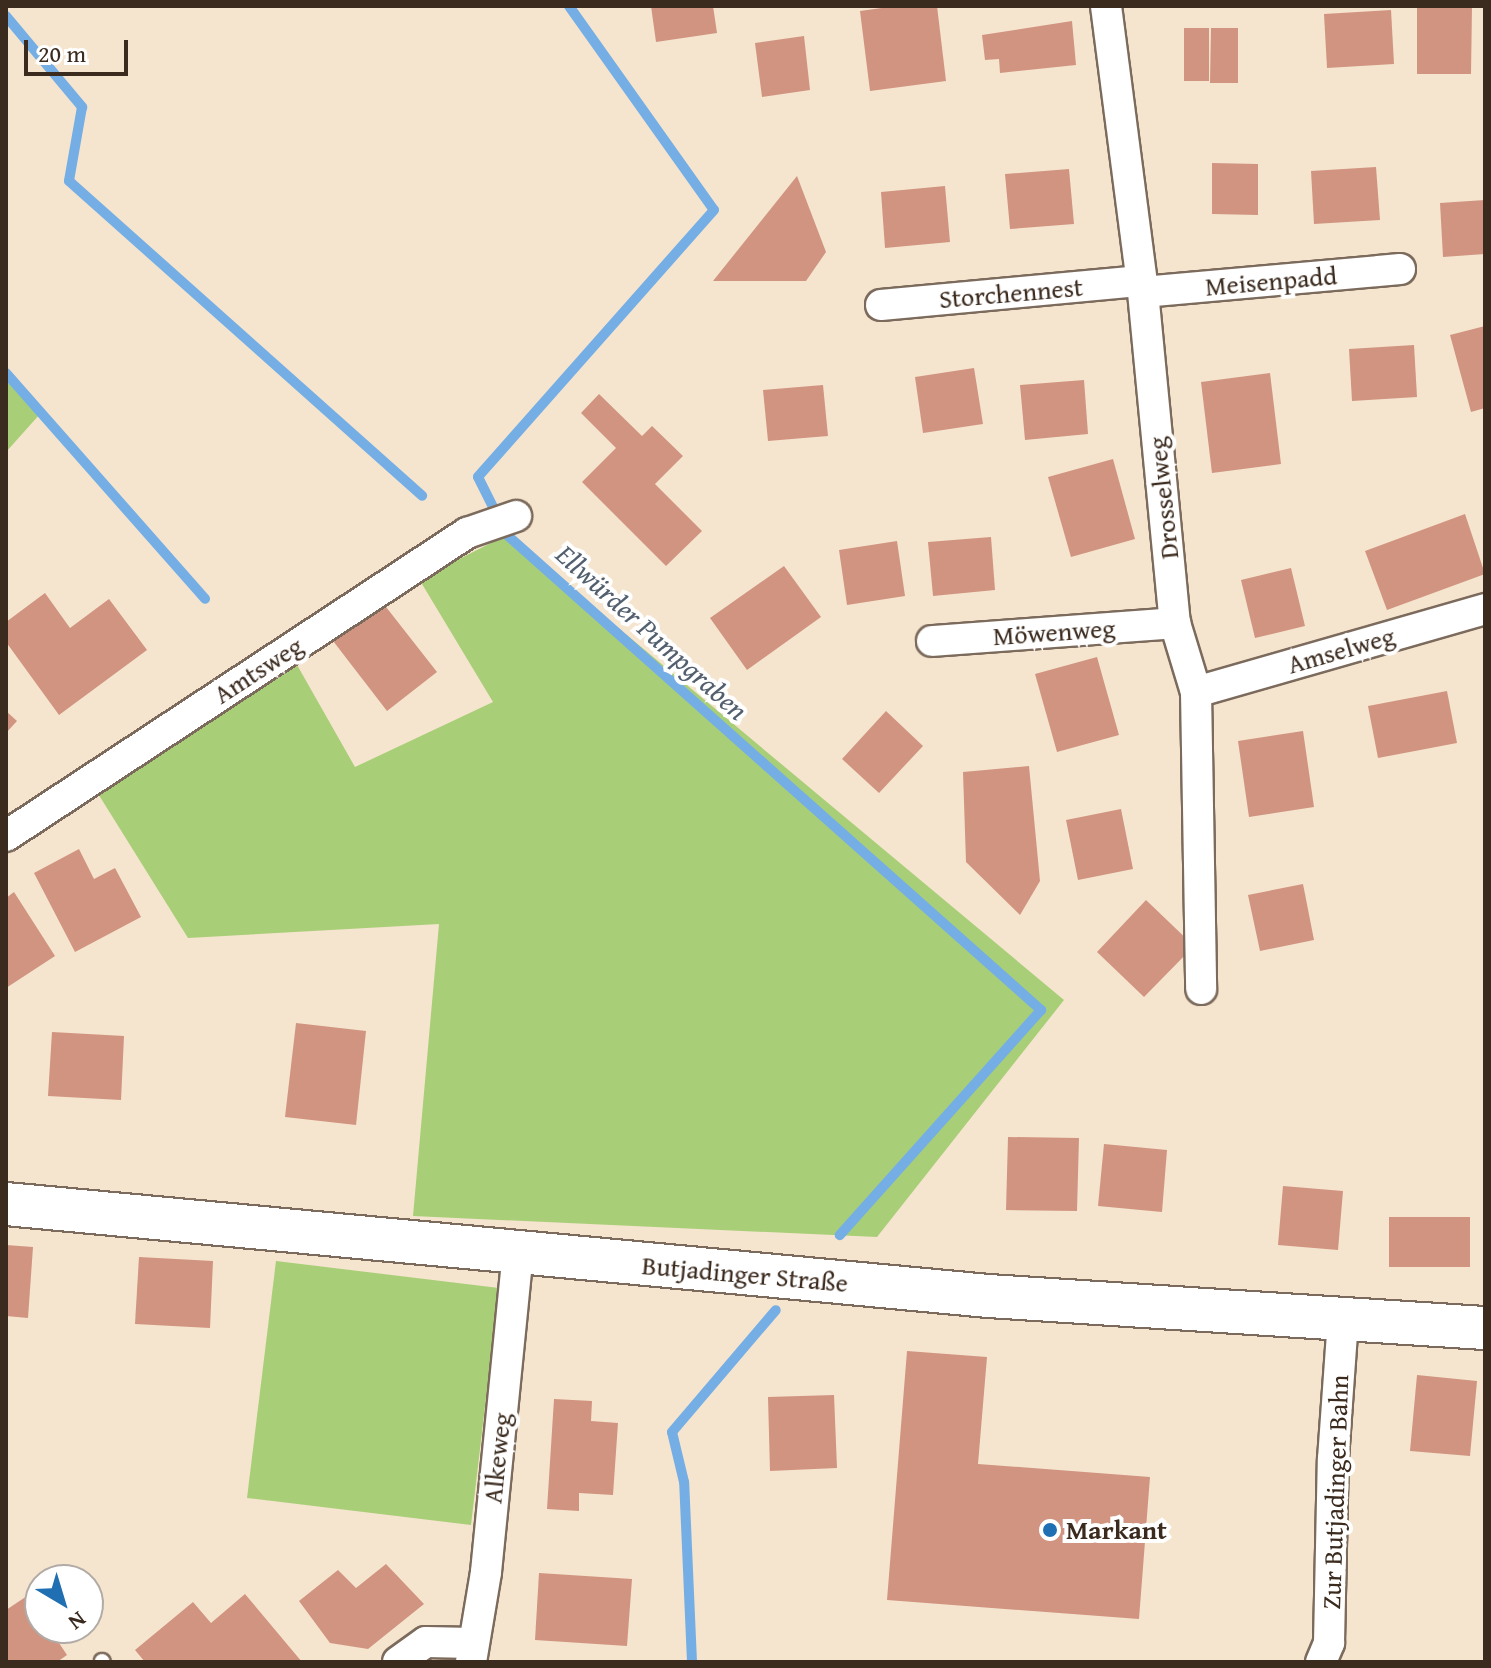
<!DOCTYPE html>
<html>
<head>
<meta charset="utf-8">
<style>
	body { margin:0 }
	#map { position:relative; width:1491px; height:1668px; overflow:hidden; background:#f5e5ce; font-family:"Gentium Book Plus",serif }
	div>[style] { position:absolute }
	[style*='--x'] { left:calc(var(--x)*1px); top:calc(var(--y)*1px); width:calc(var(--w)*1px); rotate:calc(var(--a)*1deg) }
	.green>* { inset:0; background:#a9ce78 }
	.stream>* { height:10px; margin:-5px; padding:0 5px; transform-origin:5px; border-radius:5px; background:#75aee5 }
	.building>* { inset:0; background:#d19481 }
	.roads { filter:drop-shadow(2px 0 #7c6b5c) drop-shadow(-2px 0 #7c6b5c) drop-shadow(0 2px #7c6b5c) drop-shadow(0 -2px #7c6b5c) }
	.lane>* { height:14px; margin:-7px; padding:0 7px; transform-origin:7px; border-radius:7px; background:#fff }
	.street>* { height:30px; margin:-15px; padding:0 15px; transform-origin:15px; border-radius:15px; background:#fff }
	.secondary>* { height:42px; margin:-21px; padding:0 21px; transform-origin:21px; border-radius:21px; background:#fff }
	.dots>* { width:22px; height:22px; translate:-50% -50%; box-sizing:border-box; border:4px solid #fff; border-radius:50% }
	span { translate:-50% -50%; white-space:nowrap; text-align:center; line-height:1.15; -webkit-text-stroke:8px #fff; paint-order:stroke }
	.street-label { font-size:26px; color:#3b2a1e }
	.poi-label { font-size:26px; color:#3b2a1e; font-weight:700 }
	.left { translate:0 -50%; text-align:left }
	.water-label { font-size:28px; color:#525f6e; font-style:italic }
	.frame { position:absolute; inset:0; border:8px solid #3b2a1e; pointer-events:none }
	.north { position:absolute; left:24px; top:1564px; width:80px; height:80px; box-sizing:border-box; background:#fff; border:2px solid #b1aaa5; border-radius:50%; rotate:142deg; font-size:22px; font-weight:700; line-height:32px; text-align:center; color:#3b2a1e }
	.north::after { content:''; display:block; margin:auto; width:28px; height:36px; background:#1f6fb2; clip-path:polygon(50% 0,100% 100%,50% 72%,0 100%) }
	.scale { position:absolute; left:24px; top:40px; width:104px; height:36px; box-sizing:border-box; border:4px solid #3b2a1e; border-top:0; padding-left:10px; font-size:24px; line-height:28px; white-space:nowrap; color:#3b2a1e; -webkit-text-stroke:6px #fff; paint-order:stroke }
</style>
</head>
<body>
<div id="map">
	<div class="green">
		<i style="clip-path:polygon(6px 375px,40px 414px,6px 452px)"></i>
		<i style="clip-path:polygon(507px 535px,1064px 1000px,877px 1237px,413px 1216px,439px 924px,188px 938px,92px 784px,288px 649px,355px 767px,493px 702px,419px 579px)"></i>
		<i style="clip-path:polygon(276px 1261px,499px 1288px,471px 1525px,247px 1498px)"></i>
	</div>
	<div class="stream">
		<i style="--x:569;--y:6;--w:250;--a:54.6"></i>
		<i style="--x:714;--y:210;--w:356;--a:131.5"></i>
		<i style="--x:478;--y:477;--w:65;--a:63.4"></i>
		<i style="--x:507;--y:535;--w:715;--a:41.65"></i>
		<i style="--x:1041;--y:1010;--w:302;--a:131.8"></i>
		<i style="--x:6;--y:16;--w:119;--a:50.1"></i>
		<i style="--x:82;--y:107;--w:75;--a:100"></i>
		<i style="--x:69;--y:181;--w:473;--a:41.7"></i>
		<i style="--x:6;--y:373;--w:301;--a:48.6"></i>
		<i style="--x:692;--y:1662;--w:180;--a:-92.5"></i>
		<i style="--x:684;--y:1482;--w:51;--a:-103.5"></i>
		<i style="--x:672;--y:1432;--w:160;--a:-49.6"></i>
	</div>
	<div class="building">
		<i style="clip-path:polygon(651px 6px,713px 6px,717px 33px,656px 42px)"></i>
		<i style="clip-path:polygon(896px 6px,937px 6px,946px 81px,870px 91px,860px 11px)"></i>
		<i style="clip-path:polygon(1417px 6px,1472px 6px,1471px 74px,1417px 74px)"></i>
		<i style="clip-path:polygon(1391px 10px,1394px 64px,1327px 68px,1324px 14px)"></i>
		<i style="clip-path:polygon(1072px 21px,1076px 65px,1000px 73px,999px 59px,985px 60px,982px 35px)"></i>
		<i style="clip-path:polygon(1184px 28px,1209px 28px,1209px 81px,1184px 81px)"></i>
		<i style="clip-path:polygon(1211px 28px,1238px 28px,1238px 83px,1210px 83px)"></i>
		<i style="clip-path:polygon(804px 36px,810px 90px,762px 97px,755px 43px)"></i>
		<i style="clip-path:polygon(1212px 163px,1258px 164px,1258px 215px,1212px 214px)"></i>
		<i style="clip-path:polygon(1376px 167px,1380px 220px,1314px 224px,1311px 171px)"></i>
		<i style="clip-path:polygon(1069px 169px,1074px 224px,1010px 229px,1005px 174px)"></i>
		<i style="clip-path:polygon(797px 176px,826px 252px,806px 281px,713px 281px)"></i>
		<i style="clip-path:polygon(945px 186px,950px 242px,885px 248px,881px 192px)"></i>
		<i style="clip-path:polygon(1485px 200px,1485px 254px,1443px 257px,1440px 203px)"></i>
		<i style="clip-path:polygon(1485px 326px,1485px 408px,1471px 412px,1450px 335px)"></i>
		<i style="clip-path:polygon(1414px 345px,1417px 397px,1352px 401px,1349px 349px)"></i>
		<i style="clip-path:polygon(974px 368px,983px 424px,923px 433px,915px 377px)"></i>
		<i style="clip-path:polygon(1270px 373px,1281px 464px,1212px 473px,1201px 382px)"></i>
		<i style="clip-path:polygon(1084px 380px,1088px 434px,1025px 440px,1020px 385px)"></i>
		<i style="clip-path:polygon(823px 385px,828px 436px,768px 441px,763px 390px)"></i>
		<i style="clip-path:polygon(599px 394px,642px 436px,652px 426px,683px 456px,655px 484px,702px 531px,666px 566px,582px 482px,616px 448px,581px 413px)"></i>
		<i style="clip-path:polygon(1113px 459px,1135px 539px,1071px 557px,1048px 477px)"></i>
		<i style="clip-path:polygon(1465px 514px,1485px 574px,1387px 610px,1365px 551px)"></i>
		<i style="clip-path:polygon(991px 537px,995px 590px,933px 596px,928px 542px)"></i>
		<i style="clip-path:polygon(897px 541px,905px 596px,847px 605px,839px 550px)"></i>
		<i style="clip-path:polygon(784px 566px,821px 617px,747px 670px,710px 618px)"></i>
		<i style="clip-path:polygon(1291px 568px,1305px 626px,1255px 638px,1241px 580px)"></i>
		<i style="clip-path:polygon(45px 593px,70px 628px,109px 599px,147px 650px,59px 715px,6px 642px,6px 622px)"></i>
		<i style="clip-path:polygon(379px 598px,437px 672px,387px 711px,330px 637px)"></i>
		<i style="clip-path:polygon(1097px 657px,1119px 735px,1057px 752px,1035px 674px)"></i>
		<i style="clip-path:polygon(1447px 691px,1457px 743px,1378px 758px,1368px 706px)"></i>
		<i style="clip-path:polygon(6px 711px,17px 721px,6px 733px)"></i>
		<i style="clip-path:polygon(886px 711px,923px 746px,879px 793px,842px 759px)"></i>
		<i style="clip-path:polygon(1303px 731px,1314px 807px,1249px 817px,1238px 741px)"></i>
		<i style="clip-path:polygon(1029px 766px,1040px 881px,1020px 915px,966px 862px,963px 772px)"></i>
		<i style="clip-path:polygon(1121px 809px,1133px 869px,1078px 880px,1066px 820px)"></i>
		<i style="clip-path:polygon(79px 849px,94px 879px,115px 868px,141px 917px,75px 952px,34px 873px)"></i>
		<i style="clip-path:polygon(1303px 884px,1314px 940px,1260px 951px,1248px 895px)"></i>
		<i style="clip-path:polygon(14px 892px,55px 956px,6px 988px,6px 898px)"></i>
		<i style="clip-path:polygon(1146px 900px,1194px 946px,1144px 997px,1097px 952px)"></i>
		<i style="clip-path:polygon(296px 1023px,366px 1031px,356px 1125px,285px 1117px)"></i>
		<i style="clip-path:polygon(52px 1032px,124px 1036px,121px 1100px,48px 1096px)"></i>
		<i style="clip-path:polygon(1008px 1137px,1079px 1138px,1077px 1211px,1006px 1210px)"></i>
		<i style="clip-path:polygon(1104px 1144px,1167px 1150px,1162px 1212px,1098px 1206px)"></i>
		<i style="clip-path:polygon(1283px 1186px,1343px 1191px,1338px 1250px,1278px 1245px)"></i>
		<i style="clip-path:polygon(1389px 1217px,1470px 1217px,1470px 1267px,1389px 1267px)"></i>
		<i style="clip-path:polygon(6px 1245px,33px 1247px,28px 1318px,6px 1316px)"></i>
		<i style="clip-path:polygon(139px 1257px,213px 1261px,210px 1328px,135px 1324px)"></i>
		<i style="clip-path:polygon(907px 1351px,987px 1357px,978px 1464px,1150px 1477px,1139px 1619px,887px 1600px)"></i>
		<i style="clip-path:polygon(1417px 1375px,1477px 1381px,1470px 1456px,1410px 1451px)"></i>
		<i style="clip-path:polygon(834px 1395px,837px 1468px,770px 1471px,768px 1397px)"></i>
		<i style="clip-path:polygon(554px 1399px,592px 1401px,591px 1421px,618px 1423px,613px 1495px,579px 1493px,579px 1511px,547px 1509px)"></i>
		<i style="clip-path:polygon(386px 1564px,424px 1604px,368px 1649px,330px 1643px,299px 1601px,338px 1570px,356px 1588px)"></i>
		<i style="clip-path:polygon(539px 1573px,632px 1579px,627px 1646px,535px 1640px)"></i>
		<i style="clip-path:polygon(245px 1594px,302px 1662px,145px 1662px,135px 1650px,193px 1602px,211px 1623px)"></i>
		<i style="clip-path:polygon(27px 1596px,40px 1615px,40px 1628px,49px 1628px,67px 1655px,57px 1662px,6px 1662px,6px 1610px)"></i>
	</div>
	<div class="roads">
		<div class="lane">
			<i style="--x:102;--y:1661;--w:1;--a:45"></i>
		</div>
		<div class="street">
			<i style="--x:1106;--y:6;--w:288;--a:82.6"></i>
			<i style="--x:1143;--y:292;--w:333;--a:84.5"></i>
			<i style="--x:1175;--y:623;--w:72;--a:73.1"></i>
			<i style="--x:1196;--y:692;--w:297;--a:89"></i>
			<i style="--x:1143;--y:292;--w:258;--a:-5.1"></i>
			<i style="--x:881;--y:305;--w:261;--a:-5.3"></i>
			<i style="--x:932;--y:641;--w:244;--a:-4.2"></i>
			<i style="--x:1196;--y:692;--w:301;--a:-16"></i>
			<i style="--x:6;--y:836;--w:552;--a:-33.32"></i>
			<i style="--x:467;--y:533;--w:52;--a:-19.1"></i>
			<i style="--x:398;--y:1662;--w:34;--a:-36"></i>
			<i style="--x:426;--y:1642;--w:47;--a:1.2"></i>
			<i style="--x:471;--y:1662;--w:91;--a:-80.5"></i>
			<i style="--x:486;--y:1572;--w:321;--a:-84.3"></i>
			<i style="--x:1321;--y:1662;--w:21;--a:-67"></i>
			<i style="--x:1329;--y:1643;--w:184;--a:-88.8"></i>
			<i style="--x:1333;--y:1459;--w:138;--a:-85.9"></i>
		</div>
		<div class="secondary">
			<i style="--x:6;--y:1204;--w:987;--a:5.35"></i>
			<i style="--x:989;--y:1296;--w:497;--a:3.7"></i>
		</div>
	</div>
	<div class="dots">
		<i style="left:1050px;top:1530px;background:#1f6fb2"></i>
	</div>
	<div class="street-label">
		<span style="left:1271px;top:281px;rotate:-5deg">Meisenpadd</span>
		<span style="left:1011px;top:293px;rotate:-5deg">Storchennest</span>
		<span style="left:1163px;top:498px;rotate:-96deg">Drosselweg</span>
		<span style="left:1054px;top:632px;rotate:-4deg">Möwenweg</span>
		<span style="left:1341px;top:650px;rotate:-16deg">Amselweg</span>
		<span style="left:258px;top:670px;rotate:-33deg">Amtsweg</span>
		<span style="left:745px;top:1274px;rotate:5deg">Butjadinger Straße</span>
		<span style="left:497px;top:1458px;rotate:-84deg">Alkeweg</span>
		<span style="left:1335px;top:1492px;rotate:-88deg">Zur Butjadinger Bahn</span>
	</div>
	<div class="poi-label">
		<span class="left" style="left:1066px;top:1530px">Markant</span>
	</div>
	<div class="water-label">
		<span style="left:652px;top:632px;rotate:42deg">Ellwürder Pumpgraben</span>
	</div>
	<div class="frame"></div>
	<div class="north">N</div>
	<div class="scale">20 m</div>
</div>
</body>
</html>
